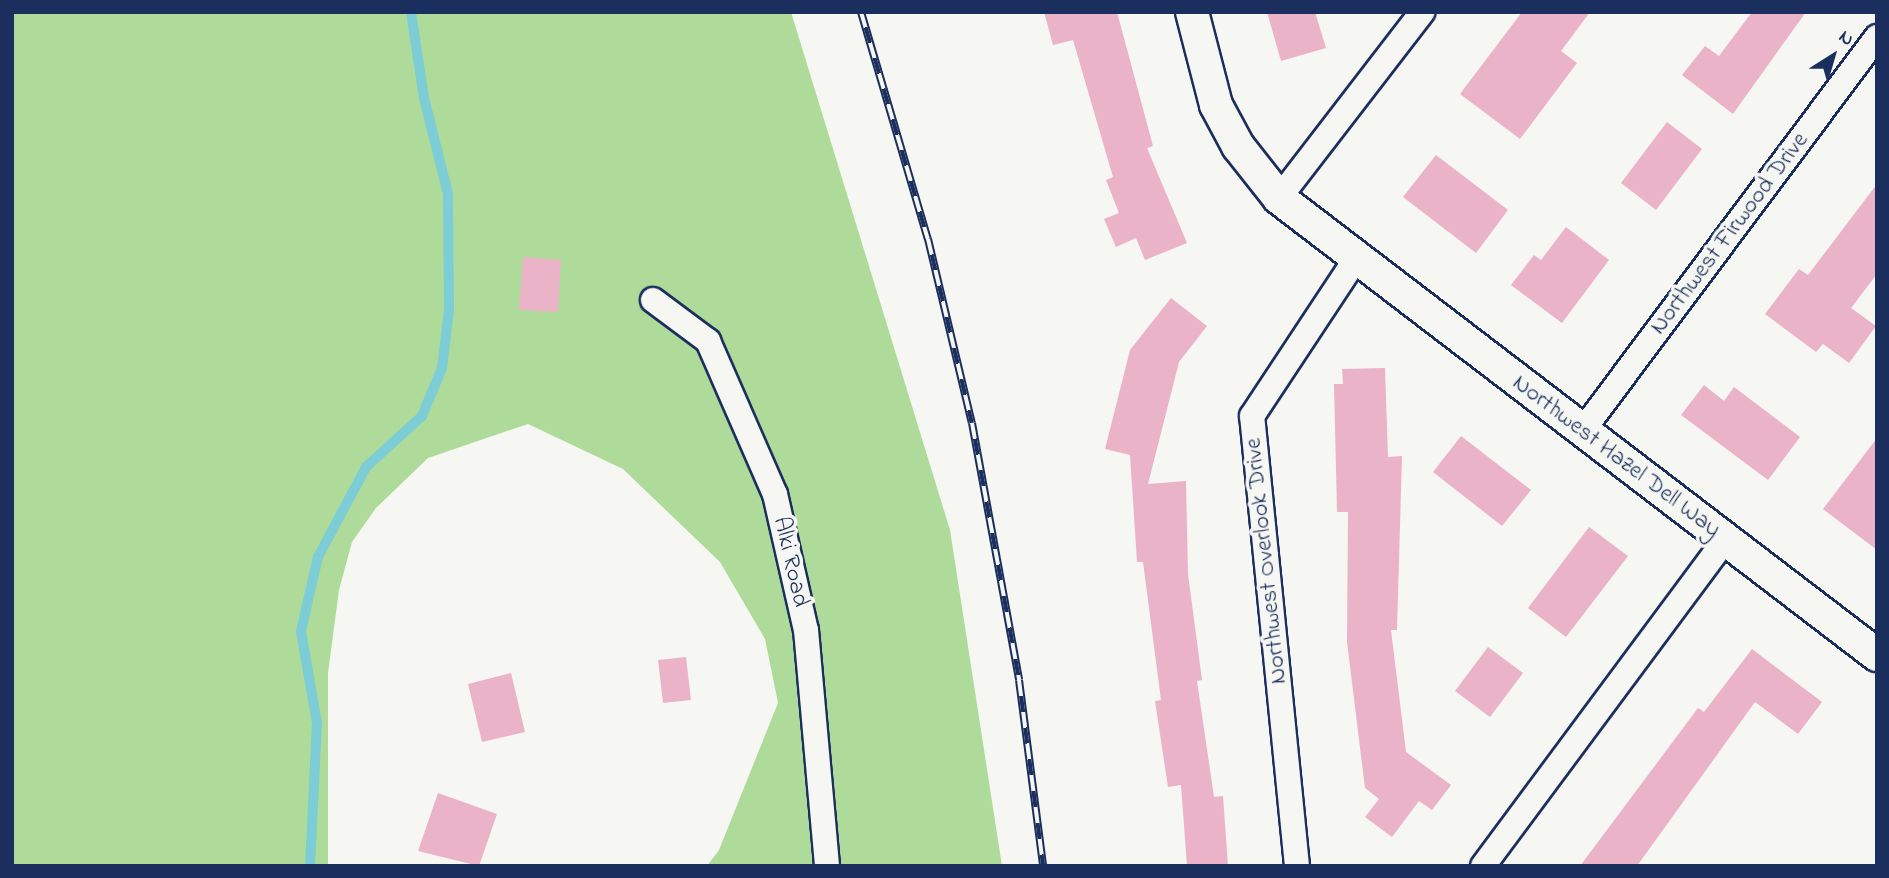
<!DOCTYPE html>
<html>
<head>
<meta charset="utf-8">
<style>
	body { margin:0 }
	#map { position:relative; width:1889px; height:878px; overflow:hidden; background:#f6f6f2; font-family:"Indie Flower",sans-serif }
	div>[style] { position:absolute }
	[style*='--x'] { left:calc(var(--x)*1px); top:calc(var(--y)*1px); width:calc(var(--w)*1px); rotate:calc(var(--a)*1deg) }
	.green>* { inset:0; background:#aedb9a }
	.stream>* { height:10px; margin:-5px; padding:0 5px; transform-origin:5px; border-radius:5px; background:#7ccdd6 }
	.building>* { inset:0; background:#ebb3c8 }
	.roads { filter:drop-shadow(2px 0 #1b2f5e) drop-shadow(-2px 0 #1b2f5e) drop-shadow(0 2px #1b2f5e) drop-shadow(0 -2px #1b2f5e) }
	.minor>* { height:24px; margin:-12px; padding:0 12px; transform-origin:12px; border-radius:12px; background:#f6f6f2 }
	.tertiary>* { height:32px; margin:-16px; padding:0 16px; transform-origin:16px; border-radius:16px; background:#f6f6f2 }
	.rail>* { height:8px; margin-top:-4px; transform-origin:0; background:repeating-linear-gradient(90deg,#f6f6f2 0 16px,#1b2f5e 0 32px); box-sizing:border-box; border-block:2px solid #1b2f5e }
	span { translate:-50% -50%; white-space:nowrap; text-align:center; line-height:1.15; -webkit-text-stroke:7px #f6f6f2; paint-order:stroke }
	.street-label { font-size:24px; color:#1b2f5e }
	.frame { position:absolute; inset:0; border:14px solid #1b2f5e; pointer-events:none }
	.north { position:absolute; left:1798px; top:21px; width:70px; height:70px; -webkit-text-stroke:5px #f6f6f2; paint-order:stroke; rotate:37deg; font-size:19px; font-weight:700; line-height:28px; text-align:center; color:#1b2f5e }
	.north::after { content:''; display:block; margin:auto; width:24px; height:32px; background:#1b2f5e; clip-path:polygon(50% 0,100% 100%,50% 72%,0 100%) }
</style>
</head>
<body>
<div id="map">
	<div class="green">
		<i style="clip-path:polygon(12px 12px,791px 12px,950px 530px,1002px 866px,707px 866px,719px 850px,778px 703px,765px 639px,720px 562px,623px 469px,528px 424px,428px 458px,376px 508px,352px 542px,339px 590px,328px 673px,328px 866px,12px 866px)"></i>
	</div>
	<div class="stream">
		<i style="--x:310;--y:866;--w:143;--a:-87.2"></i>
		<i style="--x:317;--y:723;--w:93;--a:-99.9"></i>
		<i style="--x:301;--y:631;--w:76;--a:-77.1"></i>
		<i style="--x:318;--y:557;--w:102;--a:-61.9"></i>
		<i style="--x:366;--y:467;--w:76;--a:-42.3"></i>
		<i style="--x:422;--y:416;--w:52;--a:-67.4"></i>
		<i style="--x:442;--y:368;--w:58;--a:-83.1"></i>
		<i style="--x:449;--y:310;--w:116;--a:-90.5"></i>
		<i style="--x:448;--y:194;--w:99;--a:-104"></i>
		<i style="--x:424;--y:98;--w:87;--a:-98.6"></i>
	</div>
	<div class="building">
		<i style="clip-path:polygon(1044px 12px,1117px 12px,1153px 146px,1147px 148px,1187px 243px,1145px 260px,1136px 238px,1116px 247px,1104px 219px,1119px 213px,1106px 180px,1113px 177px,1073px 40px,1053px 45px)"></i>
		<i style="clip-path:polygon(1267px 12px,1315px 12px,1326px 48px,1281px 61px)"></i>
		<i style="clip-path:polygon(1522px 12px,1590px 12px,1561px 51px,1577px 63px,1520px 139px,1460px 94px)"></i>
		<i style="clip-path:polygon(1752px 12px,1806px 12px,1733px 114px,1682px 75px,1705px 46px,1719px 56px)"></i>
		<i style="clip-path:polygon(1667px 122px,1702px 149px,1656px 210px,1621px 183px)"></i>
		<i style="clip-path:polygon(1436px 155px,1508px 210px,1476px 253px,1403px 197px)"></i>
		<i style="clip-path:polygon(1877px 184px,1877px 274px,1851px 308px,1876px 326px,1849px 363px,1823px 344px,1816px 352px,1765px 314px,1799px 269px,1808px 275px)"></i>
		<i style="clip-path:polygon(1566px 227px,1609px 260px,1562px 323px,1511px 285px,1534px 255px,1541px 260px)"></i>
		<i style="clip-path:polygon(523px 257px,561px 260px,558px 312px,519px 310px)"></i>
		<i style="clip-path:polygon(1171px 298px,1207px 326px,1179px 362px,1148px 484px,1186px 481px,1188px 574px,1202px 680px,1197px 681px,1214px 797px,1223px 796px,1228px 866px,1187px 866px,1181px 785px,1168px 787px,1155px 701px,1161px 700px,1143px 562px,1137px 562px,1130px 455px,1105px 449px,1130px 350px)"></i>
		<i style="clip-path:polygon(1385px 368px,1388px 457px,1402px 456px,1397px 630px,1391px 630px,1406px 752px,1451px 785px,1432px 810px,1419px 801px,1392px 837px,1365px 817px,1379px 799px,1365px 788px,1347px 642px,1348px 512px,1337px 512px,1334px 384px,1343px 384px,1342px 369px)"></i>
		<i style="clip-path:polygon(1704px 385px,1724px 401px,1734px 387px,1800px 437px,1768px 480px,1681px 415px)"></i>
		<i style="clip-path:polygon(1461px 436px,1531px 490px,1502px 526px,1433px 472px)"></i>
		<i style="clip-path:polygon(1877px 438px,1877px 550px,1823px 509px)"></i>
		<i style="clip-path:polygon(1589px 527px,1628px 556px,1566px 637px,1528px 608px)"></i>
		<i style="clip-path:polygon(1488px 647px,1523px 673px,1490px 717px,1455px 691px)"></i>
		<i style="clip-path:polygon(1752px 649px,1822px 702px,1798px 734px,1755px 702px,1637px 866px,1580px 866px,1698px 708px,1704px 712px)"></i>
		<i style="clip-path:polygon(686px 657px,691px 700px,663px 703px,658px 660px)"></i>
		<i style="clip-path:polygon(511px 673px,525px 732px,482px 742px,468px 684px)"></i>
		<i style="clip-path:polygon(438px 793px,497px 814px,479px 866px,418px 851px)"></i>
	</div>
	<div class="roads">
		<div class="minor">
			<i style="--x:1279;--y:198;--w:235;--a:-52.4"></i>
			<i style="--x:653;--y:300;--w:69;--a:36.7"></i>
			<i style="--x:708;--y:341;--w:167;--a:66.4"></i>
			<i style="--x:775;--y:494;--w:139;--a:77.2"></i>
			<i style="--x:806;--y:630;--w:237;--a:84.9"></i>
			<i style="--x:1583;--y:430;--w:491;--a:-53.2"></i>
			<i style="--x:1297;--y:866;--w:452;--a:-95.7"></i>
			<i style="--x:1252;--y:416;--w:188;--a:-56.5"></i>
			<i style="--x:1483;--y:866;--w:406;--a:-53.4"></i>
		</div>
		<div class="tertiary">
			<i style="--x:1192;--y:12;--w:96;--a:75.5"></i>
			<i style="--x:1216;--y:105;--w:47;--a:61.8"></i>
			<i style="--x:1238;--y:146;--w:66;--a:51.7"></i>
			<i style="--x:1279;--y:198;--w:753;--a:37.39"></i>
		</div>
	</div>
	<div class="rail">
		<i style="--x:861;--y:12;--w:237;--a:73.6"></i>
		<i style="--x:928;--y:239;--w:189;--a:76.6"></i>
		<i style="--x:972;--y:423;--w:261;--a:79.6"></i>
		<i style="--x:1019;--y:680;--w:188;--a:82.6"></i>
	</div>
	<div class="street-label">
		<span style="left:1730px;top:234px;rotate:-53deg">Northwest Firwood Drive</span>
		<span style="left:1616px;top:457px;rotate:37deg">Northwest Hazel Dell Way</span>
		<span style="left:1267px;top:561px;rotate:-96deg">Northwest Overlook Drive</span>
		<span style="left:790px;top:562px;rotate:77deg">Alki Road</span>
	</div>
	<div class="frame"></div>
	<div class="north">N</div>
</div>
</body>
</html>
